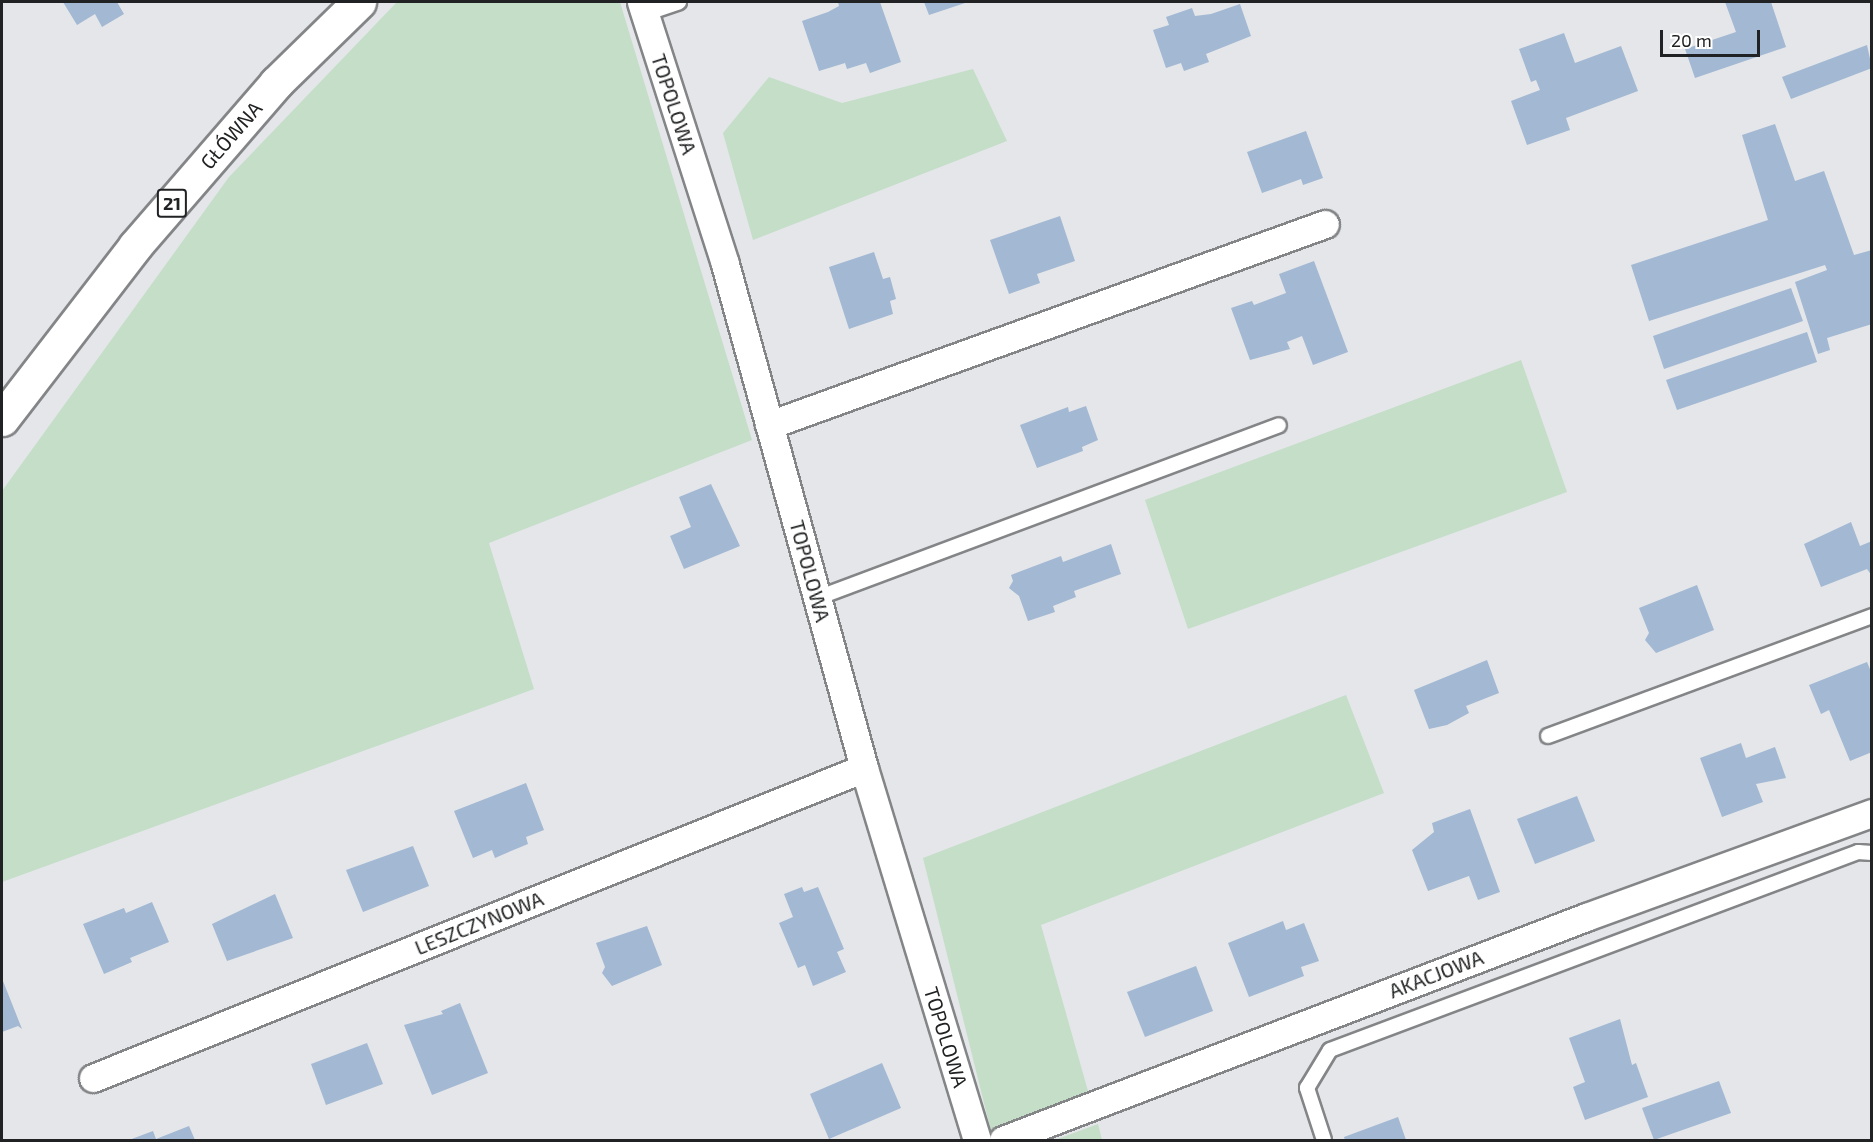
<!DOCTYPE html>
<html>
<head>
<meta charset="utf-8">
<style>
	body { margin:0 }
	#map { position:relative; width:1873px; height:1142px; overflow:hidden; background:#e4e6e9; font-family:"Exo 2",sans-serif }
	div>[style] { position:absolute }
	[style*='--x'] { left:calc(var(--x)*1px); top:calc(var(--y)*1px); width:calc(var(--w)*1px); rotate:calc(var(--a)*1deg) }
	.green>* { inset:0; background:#c4dec8 }
	.building>* { inset:0; background:#a2b8d3 }
	.roads { filter:drop-shadow(2px 0 #838587) drop-shadow(-2px 0 #838587) drop-shadow(0 2px #838587) drop-shadow(0 -2px #838587) }
	.lane>* { height:14px; margin:-7px; padding:0 7px; transform-origin:7px; border-radius:7px; background:#fff }
	.street>* { height:27px; margin:-13.5px; padding:0 13.5px; transform-origin:13.5px; border-radius:13.5px; background:#fff }
	.primary>* { height:33px; margin:-16.5px; padding:0 16.5px; transform-origin:16.5px; border-radius:16.5px; background:#fff }
	span { translate:-50% -50%; white-space:nowrap; text-align:center; line-height:1.15; -webkit-text-stroke:5px #fff; paint-order:stroke }
	.shield-label span { padding:2px 4px; background:#fff; border:2px solid; border-radius:4px; -webkit-text-stroke-width:0 }
	.shield-label { font-size:18px; color:#212223; font-weight:700 }
	.street-label { font-size:20px; color:#212223 }
	.frame { position:absolute; inset:0; border:3px solid #212223; pointer-events:none }
	.scale { position:absolute; left:1660px; top:30px; width:100px; height:27px; box-sizing:border-box; border:3px solid #212223; border-top:0; padding-left:8px; font-size:18px; line-height:21px; white-space:nowrap; color:#212223; -webkit-text-stroke:4px #fff; paint-order:stroke }
</style>
</head>
<body>
<div id="map">
	<div class="green">
		<i style="clip-path:polygon(397px 2px,620px 2px,752px 440px,489px 543px,534px 689px,2px 882px,2px 491px,229px 177px)"></i>
		<i style="clip-path:polygon(973px 69px,1007px 141px,753px 240px,723px 133px,769px 77px,842px 103px)"></i>
		<i style="clip-path:polygon(1521px 360px,1567px 492px,1188px 629px,1145px 500px)"></i>
		<i style="clip-path:polygon(1346px 695px,1384px 793px,1041px 925px,1088px 1091px,991px 1131px,923px 858px)"></i>
		<i style="clip-path:polygon(1098px 1124px,1102px 1140px,1055px 1140px)"></i>
	</div>
	<div class="building">
		<i style="clip-path:polygon(63px 2px,117px 2px,124px 14px,102px 27px,95px 14px,77px 25px)"></i>
		<i style="clip-path:polygon(838px 2px,880px 2px,901px 62px,870px 73px,866px 63px,847px 69px,845px 63px,819px 71px,802px 21px,828px 12px,839px 6px)"></i>
		<i style="clip-path:polygon(924px 2px,968px 2px,929px 15px)"></i>
		<i style="clip-path:polygon(1725px 2px,1771px 2px,1786px 47px,1695px 78px,1685px 49px,1736px 32px)"></i>
		<i style="clip-path:polygon(1240px 4px,1251px 36px,1206px 54px,1209px 62px,1184px 71px,1181px 63px,1166px 68px,1153px 30px,1169px 25px,1166px 17px,1192px 8px,1195px 16px,1211px 14px)"></i>
		<i style="clip-path:polygon(1564px 33px,1575px 63px,1621px 46px,1638px 91px,1566px 118px,1570px 130px,1527px 145px,1511px 101px,1540px 90px,1536px 80px,1531px 82px,1519px 49px)"></i>
		<i style="clip-path:polygon(1867px 45px,1872px 68px,1791px 99px,1782px 77px)"></i>
		<i style="clip-path:polygon(1775px 124px,1795px 181px,1824px 171px,1854px 255px,1872px 250px,1872px 324px,1827px 338px,1830px 350px,1818px 354px,1795px 282px,1827px 270px,1825px 265px,1649px 321px,1631px 265px,1768px 220px,1742px 135px)"></i>
		<i style="clip-path:polygon(1306px 131px,1323px 178px,1303px 185px,1301px 179px,1262px 193px,1247px 152px)"></i>
		<i style="clip-path:polygon(1060px 216px,1075px 261px,1037px 274px,1040px 283px,1009px 294px,990px 240px)"></i>
		<i style="clip-path:polygon(874px 252px,883px 279px,890px 277px,896px 299px,890px 301px,893px 314px,849px 329px,829px 267px)"></i>
		<i style="clip-path:polygon(1314px 261px,1348px 352px,1313px 365px,1302px 336px,1287px 342px,1290px 349px,1250px 360px,1231px 308px,1252px 301px,1254px 305px,1286px 293px,1279px 274px)"></i>
		<i style="clip-path:polygon(1791px 288px,1803px 321px,1664px 369px,1653px 336px)"></i>
		<i style="clip-path:polygon(1807px 332px,1817px 362px,1677px 410px,1666px 380px)"></i>
		<i style="clip-path:polygon(1086px 406px,1098px 440px,1082px 447px,1083px 451px,1037px 468px,1020px 425px,1068px 407px,1069px 412px)"></i>
		<i style="clip-path:polygon(711px 484px,740px 546px,684px 569px,670px 536px,691px 527px,679px 497px)"></i>
		<i style="clip-path:polygon(1851px 522px,1860px 546px,1872px 541px,1872px 576px,1867px 569px,1821px 587px,1804px 544px)"></i>
		<i style="clip-path:polygon(1111px 544px,1121px 574px,1074px 591px,1076px 597px,1053px 606px,1055px 612px,1028px 621px,1019px 596px,1009px 588px,1013px 581px,1011px 575px,1061px 556px,1063px 562px)"></i>
		<i style="clip-path:polygon(1697px 585px,1714px 630px,1656px 653px,1645px 640px,1649px 633px,1639px 608px)"></i>
		<i style="clip-path:polygon(1487px 660px,1499px 693px,1466px 706px,1469px 713px,1447px 725px,1429px 729px,1414px 690px)"></i>
		<i style="clip-path:polygon(1867px 662px,1872px 674px,1872px 752px,1850px 761px,1829px 710px,1821px 714px,1809px 685px)"></i>
		<i style="clip-path:polygon(1741px 743px,1746px 758px,1775px 747px,1786px 778px,1756px 784px,1763px 802px,1722px 817px,1700px 758px)"></i>
		<i style="clip-path:polygon(526px 783px,544px 830px,526px 837px,528px 844px,511px 851px,495px 858px,492px 850px,473px 858px,454px 811px)"></i>
		<i style="clip-path:polygon(1577px 796px,1595px 841px,1535px 864px,1517px 819px)"></i>
		<i style="clip-path:polygon(1470px 809px,1500px 892px,1478px 900px,1469px 876px,1428px 891px,1412px 850px,1434px 832px,1432px 823px)"></i>
		<i style="clip-path:polygon(413px 846px,429px 886px,363px 912px,346px 870px)"></i>
		<i style="clip-path:polygon(802px 887px,804px 892px,818px 887px,844px 949px,837px 952px,846px 972px,813px 986px,805px 965px,798px 968px,779px 923px,793px 917px,784px 894px)"></i>
		<i style="clip-path:polygon(275px 894px,293px 938px,227px 961px,212px 924px)"></i>
		<i style="clip-path:polygon(152px 902px,169px 942px,130px 958px,132px 962px,104px 974px,83px 924px,124px 908px,126px 913px)"></i>
		<i style="clip-path:polygon(1283px 921px,1286px 930px,1304px 923px,1319px 961px,1301px 967px,1304px 976px,1249px 997px,1228px 943px)"></i>
		<i style="clip-path:polygon(647px 926px,662px 965px,612px 986px,602px 973px,605px 967px,596px 943px)"></i>
		<i style="clip-path:polygon(1196px 966px,1213px 1011px,1145px 1037px,1127px 992px)"></i>
		<i style="clip-path:polygon(3px 981px,22px 1029px,18px 1026px,2px 1032px)"></i>
		<i style="clip-path:polygon(460px 1003px,488px 1073px,432px 1095px,404px 1025px,443px 1014px,441px 1011px)"></i>
		<i style="clip-path:polygon(1620px 1019px,1632px 1065px,1636px 1063px,1648px 1097px,1585px 1120px,1573px 1087px,1585px 1082px,1569px 1038px)"></i>
		<i style="clip-path:polygon(367px 1043px,383px 1084px,326px 1105px,311px 1064px)"></i>
		<i style="clip-path:polygon(882px 1063px,901px 1108px,829px 1139px,810px 1094px)"></i>
		<i style="clip-path:polygon(1719px 1081px,1731px 1113px,1654px 1140px,1642px 1108px)"></i>
		<i style="clip-path:polygon(1398px 1117px,1406px 1140px,1345px 1140px,1344px 1137px)"></i>
		<i style="clip-path:polygon(189px 1126px,195px 1140px,129px 1140px,153px 1131px,156px 1139px)"></i>
	</div>
	<div class="roads">
		<div class="lane">
			<i style="--x:645;--y:14;--w:36;--a:-19"></i>
			<i style="--x:817;--y:598;--w:493;--a:-20.5"></i>
			<i style="--x:1548;--y:736;--w:346;--a:-20.3"></i>
			<i style="--x:1324;--y:1140;--w:55;--a:-108.1"></i>
			<i style="--x:1307;--y:1088;--w:44;--a:-58.8"></i>
			<i style="--x:1330;--y:1050;--w:564;--a:-20.56"></i>
			<i style="--x:1858;--y:852;--w:14;--a:4"></i>
		</div>
		<div class="street">
			<i style="--x:641;--y:2;--w:275;--a:72.2"></i>
			<i style="--x:725;--y:264;--w:523;--a:74.58"></i>
			<i style="--x:864;--y:768;--w:389;--a:73.1"></i>
			<i style="--x:769;--y:425;--w:591;--a:-19.88"></i>
			<i style="--x:93;--y:1078;--w:831;--a:-21.9"></i>
			<i style="--x:1003;--y:1140;--w:624;--a:-20.93"></i>
			<i style="--x:1586;--y:917;--w:304;--a:-20"></i>
		</div>
		<div class="primary">
			<i style="--x:2;--y:419;--w:218;--a:-52.4"></i>
			<i style="--x:135;--y:246;--w:216;--a:-49.1"></i>
			<i style="--x:276;--y:83;--w:116;--a:-44.3"></i>
		</div>
	</div>
	<div class="shield-label">
		<span style="left:172px;top:203px">21</span>
	</div>
	<div class="street-label">
		<span style="left:674px;top:104px;rotate:72deg">TOPOLOWA</span>
		<span style="left:231px;top:135px;rotate:-49deg">GŁÓWNA</span>
		<span style="left:810px;top:571px;rotate:75deg">TOPOLOWA</span>
		<span style="left:479px;top:923px;rotate:-22deg">LESZCZYNOWA</span>
		<span style="left:1436px;top:974px;rotate:-21deg">AKACJOWA</span>
		<span style="left:946px;top:1037px;rotate:73deg">TOPOLOWA</span>
	</div>
	<div class="frame"></div>
	<div class="scale">20 m</div>
</div>
</body>
</html>
